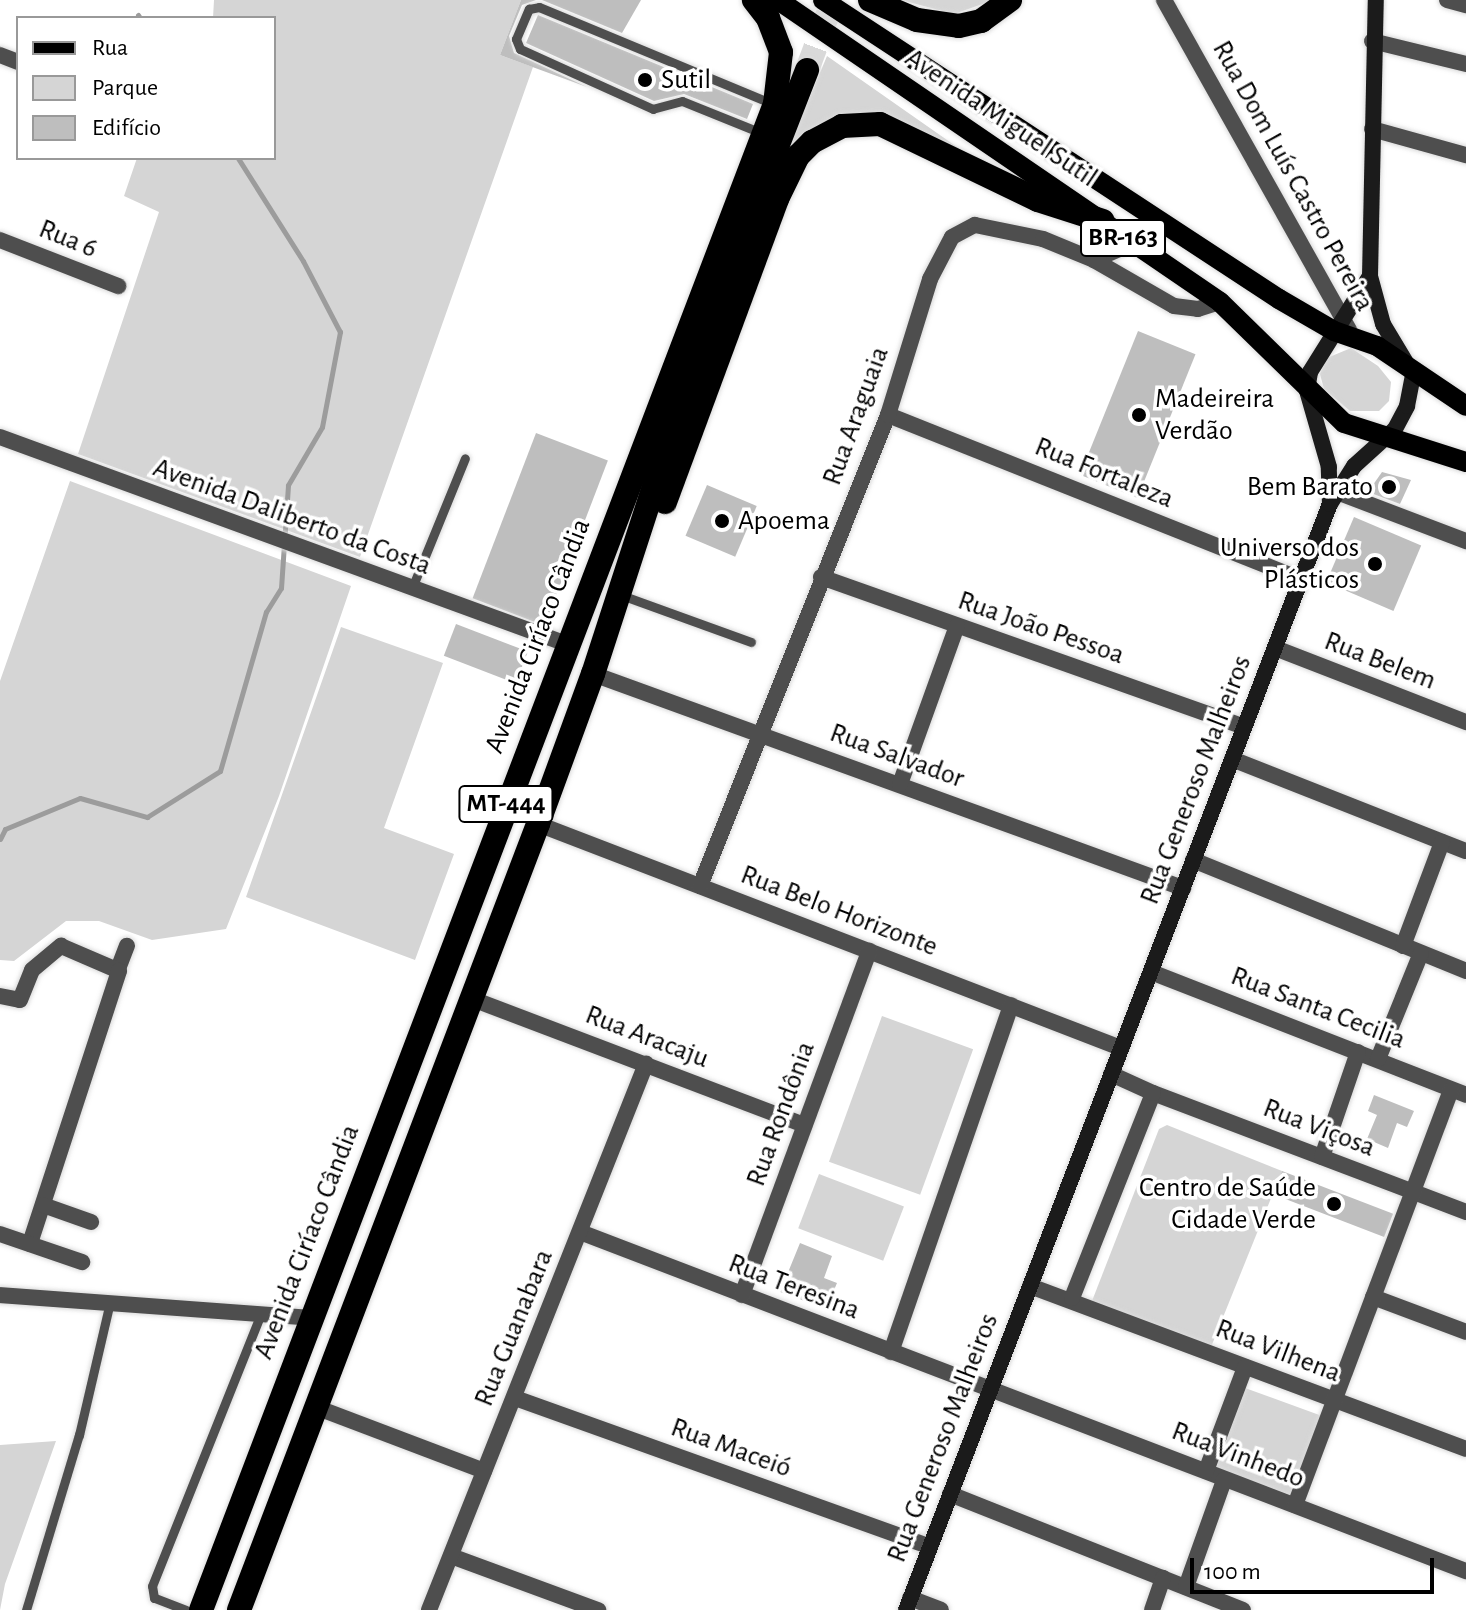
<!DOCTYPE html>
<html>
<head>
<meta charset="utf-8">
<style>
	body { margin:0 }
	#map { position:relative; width:1466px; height:1610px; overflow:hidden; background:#fff; font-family:"Alegreya Sans",sans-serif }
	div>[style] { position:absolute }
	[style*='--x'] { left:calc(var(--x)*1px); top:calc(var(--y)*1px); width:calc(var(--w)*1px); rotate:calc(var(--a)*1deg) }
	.green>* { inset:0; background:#d5d5d5; transform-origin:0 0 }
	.stream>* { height:5px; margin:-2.5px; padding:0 2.5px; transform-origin:2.5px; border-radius:2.5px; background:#9c9c9c }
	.building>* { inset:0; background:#bebebe; transform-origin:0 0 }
	.highway-tunnel>* { height:24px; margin-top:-12px; transform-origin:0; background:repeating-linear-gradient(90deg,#d9d9d9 0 24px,transparent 0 36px) }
	.roads { filter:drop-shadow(0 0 2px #dbdbdb) drop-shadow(0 0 2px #dbdbdb) }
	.lane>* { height:9px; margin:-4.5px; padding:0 4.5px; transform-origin:4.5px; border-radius:4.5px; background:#4e4e4e }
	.street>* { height:16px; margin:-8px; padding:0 8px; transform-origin:8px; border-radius:8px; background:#4e4e4e }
	.secondary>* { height:16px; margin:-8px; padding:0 8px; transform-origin:8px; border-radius:8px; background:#1b1b1b }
	.primary>* { height:20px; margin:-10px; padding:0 10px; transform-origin:10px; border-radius:10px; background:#000 }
	.highway>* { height:24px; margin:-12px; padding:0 12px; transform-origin:12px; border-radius:12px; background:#000 }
	.dots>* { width:22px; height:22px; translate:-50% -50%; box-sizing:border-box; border:4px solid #fff; border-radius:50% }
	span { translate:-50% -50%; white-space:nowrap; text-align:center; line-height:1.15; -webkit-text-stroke:7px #fff; paint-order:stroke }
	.shield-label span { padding:2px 6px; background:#fff; border:2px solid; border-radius:6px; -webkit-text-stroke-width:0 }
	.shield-label { font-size:26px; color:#000; font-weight:700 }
	.poi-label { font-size:28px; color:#000 }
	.left { translate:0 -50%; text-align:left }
	.right { translate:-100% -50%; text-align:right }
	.street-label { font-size:28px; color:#000 }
	.legend { position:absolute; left:16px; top:16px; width:260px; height:144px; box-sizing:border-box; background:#fff; border:2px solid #999; margin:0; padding:10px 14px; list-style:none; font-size:24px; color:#000 }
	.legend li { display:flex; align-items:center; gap:16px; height:40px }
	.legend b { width:40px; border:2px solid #999 }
	.scale { position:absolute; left:1190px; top:1558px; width:244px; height:36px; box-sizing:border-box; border:4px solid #000; border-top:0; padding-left:10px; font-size:24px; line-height:28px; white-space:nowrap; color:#000; -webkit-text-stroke:6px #fff; paint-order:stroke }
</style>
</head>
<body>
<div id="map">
	<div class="green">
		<div style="clip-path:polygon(214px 0,521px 0,500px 55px,533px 67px,360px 557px,78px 454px,159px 212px,124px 196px,137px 158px,274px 158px,274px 18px,213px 18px)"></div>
		<div style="clip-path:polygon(901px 0,994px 0,954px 14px)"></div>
		<div style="clip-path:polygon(827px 56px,967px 154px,837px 118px,817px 125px,786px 154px)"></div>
		<div style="clip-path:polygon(1351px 348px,1378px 366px,1391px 382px,1389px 401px,1379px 411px,1350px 411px,1324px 389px,1320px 374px,1327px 358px)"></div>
		<div style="clip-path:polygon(70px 481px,351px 586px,279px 796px,226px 929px,152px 940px,99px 921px,66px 921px,14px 961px,0 960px,0 681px)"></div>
		<div style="clip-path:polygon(341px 627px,443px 663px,384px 828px,454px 854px,415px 960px,246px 897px)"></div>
		<div style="left:882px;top:1016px;width:97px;height:155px;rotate:20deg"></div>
		<div style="clip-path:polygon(1167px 1125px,1282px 1171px,1211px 1347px,1099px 1309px,1092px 1301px,1159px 1129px)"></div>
		<div style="left:819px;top:1174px;width:91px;height:58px;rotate:21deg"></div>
		<div style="left:1245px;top:1388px;width:82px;height:85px;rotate:20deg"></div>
		<div style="clip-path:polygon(56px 1441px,5px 1584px,0 1610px,0 1445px)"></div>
	</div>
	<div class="stream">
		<div style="--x:138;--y:15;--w:4;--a:56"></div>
		<div style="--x:0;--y:839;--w:11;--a:-63"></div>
		<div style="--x:5;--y:829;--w:81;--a:-22.5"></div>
		<div style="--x:80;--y:798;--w:70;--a:15.8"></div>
		<div style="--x:147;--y:817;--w:86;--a:-32.2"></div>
		<div style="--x:220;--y:771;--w:166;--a:-73.9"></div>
		<div style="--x:266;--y:612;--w:28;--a:-58"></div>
		<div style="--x:281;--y:588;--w:103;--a:-86.1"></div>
		<div style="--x:288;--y:485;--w:67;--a:-59.6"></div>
		<div style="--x:322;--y:427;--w:97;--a:-79.3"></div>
		<div style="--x:340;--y:332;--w:80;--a:-117.5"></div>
		<div style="--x:303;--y:261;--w:122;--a:-122.3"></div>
	</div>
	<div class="building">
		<div style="clip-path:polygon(521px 0,536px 0,522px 5px,509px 36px,514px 53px,587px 87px,500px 55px)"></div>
		<div style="clip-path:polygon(542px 0,641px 0,622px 33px)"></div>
		<div style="clip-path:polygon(538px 15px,753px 104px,747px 119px,684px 94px,654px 101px,526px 43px)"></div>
		<div style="left:1138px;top:331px;width:62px;height:155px;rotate:22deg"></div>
		<div style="left:536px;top:433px;width:77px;height:177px;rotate:21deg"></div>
		<div style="clip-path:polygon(1382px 472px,1411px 480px,1400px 504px,1368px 492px)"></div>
		<div style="left:707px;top:485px;width:54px;height:55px;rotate:23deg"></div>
		<div style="left:1354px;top:517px;width:73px;height:71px;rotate:23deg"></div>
		<div style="left:456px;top:624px;width:77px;height:34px;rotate:21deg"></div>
		<div style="clip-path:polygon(1374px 1095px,1414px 1111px,1407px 1127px,1397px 1123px,1388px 1148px,1367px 1139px,1377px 1115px,1368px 1111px)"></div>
		<div style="left:1282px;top:1171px;width:119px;height:25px;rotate:21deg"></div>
		<div style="clip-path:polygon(800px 1243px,832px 1256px,824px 1278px,837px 1283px,826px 1309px,780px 1292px)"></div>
	</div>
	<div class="highway-tunnel">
		<div style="--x:807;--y:70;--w:75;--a:-69.6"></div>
	</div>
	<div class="roads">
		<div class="lane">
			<div style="--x:764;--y:134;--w:88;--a:-158.1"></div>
			<div style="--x:682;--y:101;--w:30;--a:165"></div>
			<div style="--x:653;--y:109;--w:146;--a:-155.7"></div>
			<div style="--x:520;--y:49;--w:11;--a:-112"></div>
			<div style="--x:516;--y:39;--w:33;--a:-67"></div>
			<div style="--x:529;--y:9;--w:10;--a:-11"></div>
			<div style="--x:539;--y:7;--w:251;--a:22.5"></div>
			<div style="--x:412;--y:588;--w:140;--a:-67.8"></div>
			<div style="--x:624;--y:596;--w:135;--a:19.9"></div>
			<div style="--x:26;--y:1610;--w:183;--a:-73.2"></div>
			<div style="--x:79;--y:1435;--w:137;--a:-76.9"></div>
			<div style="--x:186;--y:1610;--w:34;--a:-159"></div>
			<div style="--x:154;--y:1598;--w:12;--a:-99"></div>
			<div style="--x:152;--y:1586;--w:294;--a:-68.2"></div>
		</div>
		<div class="street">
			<div style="--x:1164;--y:0;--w:378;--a:60.7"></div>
			<div style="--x:1447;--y:0;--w:20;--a:15"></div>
			<div style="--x:1372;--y:41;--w:97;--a:13.7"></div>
			<div style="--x:0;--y:55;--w:19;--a:21"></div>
			<div style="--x:1372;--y:129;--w:98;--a:15.5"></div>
			<div style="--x:0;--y:240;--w:127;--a:21.3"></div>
			<div style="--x:1094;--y:260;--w:40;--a:-23.4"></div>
			<div style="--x:888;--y:415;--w:444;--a:21.7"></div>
			<div style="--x:0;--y:437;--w:604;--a:20.06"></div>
			<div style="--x:1329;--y:489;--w:147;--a:20.8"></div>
			<div style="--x:821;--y:577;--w:449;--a:19.5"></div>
			<div style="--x:1275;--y:648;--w:205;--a:21.2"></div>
			<div style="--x:593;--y:674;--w:628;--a:19.94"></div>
			<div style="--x:1232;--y:759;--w:251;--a:21.5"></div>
			<div style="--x:900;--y:784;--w:168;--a:-70.2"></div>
			<div style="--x:538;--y:824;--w:625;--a:21.02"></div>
			<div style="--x:1193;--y:860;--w:295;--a:22.1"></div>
			<div style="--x:700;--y:886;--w:507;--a:-68.24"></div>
			<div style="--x:888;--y:415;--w:142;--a:-72.8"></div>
			<div style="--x:930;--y:279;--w:47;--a:-62.4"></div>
			<div style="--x:952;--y:237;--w:26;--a:-28"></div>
			<div style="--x:975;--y:225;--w:69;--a:11.6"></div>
			<div style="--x:1043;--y:239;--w:55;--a:22.4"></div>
			<div style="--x:1094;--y:260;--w:92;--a:29.9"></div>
			<div style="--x:1174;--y:306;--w:24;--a:7"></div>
			<div style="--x:1198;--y:309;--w:23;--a:-18"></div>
			<div style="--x:1403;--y:946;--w:111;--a:-69.4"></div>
			<div style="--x:118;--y:969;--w:25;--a:-69"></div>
			<div style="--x:1151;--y:972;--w:338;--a:21.3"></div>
			<div style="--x:0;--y:996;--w:20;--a:11"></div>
			<div style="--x:20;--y:1000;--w:32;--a:-68"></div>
			<div style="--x:32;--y:970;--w:38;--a:-40"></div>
			<div style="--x:61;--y:946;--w:63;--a:23.3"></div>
			<div style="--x:119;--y:971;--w:287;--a:108.1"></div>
			<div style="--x:470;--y:998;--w:357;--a:20.8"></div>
			<div style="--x:1378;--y:1059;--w:114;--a:-67.9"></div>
			<div style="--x:1153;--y:1093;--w:335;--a:20.8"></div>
			<div style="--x:1322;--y:1157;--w:111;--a:-71.1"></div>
			<div style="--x:43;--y:1205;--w:51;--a:19.5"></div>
			<div style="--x:580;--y:1232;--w:949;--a:20.94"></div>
			<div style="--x:0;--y:1234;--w:87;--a:18.9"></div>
			<div style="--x:1030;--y:1286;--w:465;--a:20.5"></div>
			<div style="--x:0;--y:1295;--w:311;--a:4.2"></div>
			<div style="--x:742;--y:1295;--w:367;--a:-69.7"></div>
			<div style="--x:1373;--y:1297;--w:99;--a:20.6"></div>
			<div style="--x:1072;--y:1298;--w:220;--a:-68.4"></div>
			<div style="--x:1153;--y:1093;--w:46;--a:-155.7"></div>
			<div style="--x:891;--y:1352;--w:367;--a:-70.9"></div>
			<div style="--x:515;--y:1398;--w:441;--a:19.7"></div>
			<div style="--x:313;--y:1406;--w:183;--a:20.8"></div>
			<div style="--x:1206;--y:1471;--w:111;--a:-69.4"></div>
			<div style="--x:950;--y:1494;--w:315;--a:21.6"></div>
			<div style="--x:1295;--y:1505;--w:443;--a:-69.4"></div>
			<div style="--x:451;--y:1556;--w:157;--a:20.2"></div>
			<div style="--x:1186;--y:1587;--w:114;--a:-70.4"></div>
			<div style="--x:910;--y:1598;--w:33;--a:21"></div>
			<div style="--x:429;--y:1610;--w:588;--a:-68.33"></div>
			<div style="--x:1152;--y:1610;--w:34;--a:-71"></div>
		</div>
		<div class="secondary">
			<div style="--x:1330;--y:504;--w:37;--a:-92"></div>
			<div style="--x:1329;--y:467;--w:79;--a:-106.1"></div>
			<div style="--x:1307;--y:391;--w:19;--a:-81"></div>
			<div style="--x:1310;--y:372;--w:113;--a:-58"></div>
			<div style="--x:906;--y:1610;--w:1184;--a:-69.03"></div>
			<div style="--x:1330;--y:504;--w:45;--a:-57.7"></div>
			<div style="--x:1354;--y:466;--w:55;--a:-42.1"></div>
			<div style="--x:1395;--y:429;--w:26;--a:-62"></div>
			<div style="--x:1407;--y:406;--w:33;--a:-79"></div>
			<div style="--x:1413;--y:374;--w:58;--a:-121"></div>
			<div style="--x:1383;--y:324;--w:50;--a:-105.2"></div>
			<div style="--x:1370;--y:276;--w:276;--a:-88.8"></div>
		</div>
		<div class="primary">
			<div style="--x:778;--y:0;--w:535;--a:34.34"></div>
			<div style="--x:1220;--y:302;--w:173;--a:44.3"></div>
			<div style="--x:1344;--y:423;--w:128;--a:17.7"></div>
			<div style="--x:823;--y:0;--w:545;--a:33.25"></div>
			<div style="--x:1279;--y:299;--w:64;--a:30.2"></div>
			<div style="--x:1334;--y:331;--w:46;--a:19.2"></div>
			<div style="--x:1377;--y:346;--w:107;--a:34"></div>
		</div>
		<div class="highway">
			<div style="--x:870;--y:0;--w:51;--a:23.1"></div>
			<div style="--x:917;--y:20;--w:42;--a:8.1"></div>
			<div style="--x:959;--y:26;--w:23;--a:-13"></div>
			<div style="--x:981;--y:21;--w:36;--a:-36"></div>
			<div style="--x:665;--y:502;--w:323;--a:-69.7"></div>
			<div style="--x:777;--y:199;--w:48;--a:-64"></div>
			<div style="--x:798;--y:156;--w:20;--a:-45"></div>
			<div style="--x:812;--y:142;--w:34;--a:-28"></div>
			<div style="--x:842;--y:126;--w:38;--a:-3"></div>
			<div style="--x:880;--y:124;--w:175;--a:25.7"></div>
			<div style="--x:1038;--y:200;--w:68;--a:17.9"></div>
			<div style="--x:201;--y:1610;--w:1612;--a:-69.14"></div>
			<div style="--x:775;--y:104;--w:52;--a:-83.4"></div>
			<div style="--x:781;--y:52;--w:36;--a:-111"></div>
			<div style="--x:768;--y:18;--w:23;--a:-128"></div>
			<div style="--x:239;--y:1610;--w:841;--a:-69.17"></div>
			<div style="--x:538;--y:824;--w:160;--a:-69.9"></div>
			<div style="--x:593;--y:674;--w:349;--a:-72"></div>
			<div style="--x:701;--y:342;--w:292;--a:-68.7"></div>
		</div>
	</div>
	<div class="dots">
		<div style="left:645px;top:80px;background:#000"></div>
		<div style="left:1139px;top:415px;background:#000"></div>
		<div style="left:1389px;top:487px;background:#000"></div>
		<div style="left:722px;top:521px;background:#000"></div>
		<div style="left:1375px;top:564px;background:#000"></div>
		<div style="left:1334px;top:1204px;background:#000"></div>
	</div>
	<div class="shield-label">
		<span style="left:1123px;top:238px">BR-163</span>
		<span style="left:506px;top:804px">MT-444</span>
	</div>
	<div class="poi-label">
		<span class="left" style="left:661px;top:80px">Sutil</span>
		<span class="left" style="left:1155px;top:415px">Madeireira<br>Verdão</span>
		<span class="right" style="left:1373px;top:487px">Bem Barato</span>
		<span class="left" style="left:738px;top:521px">Apoema</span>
		<span class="right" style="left:1359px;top:564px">Universo dos<br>Plásticos</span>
		<span class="right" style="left:1316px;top:1204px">Centro de Saúde<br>Cidade Verde</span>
	</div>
	<div class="street-label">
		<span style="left:1001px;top:118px;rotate:34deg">Avenida Miguel Sutil</span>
		<span style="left:1293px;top:176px;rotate:61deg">Rua Dom Luís Castro Pereira</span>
		<span style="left:68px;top:239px;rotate:22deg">Rua 6</span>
		<span style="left:856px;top:416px;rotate:-70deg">Rua Araguaia</span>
		<span style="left:1104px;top:473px;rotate:22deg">Rua Fortaleza</span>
		<span style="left:292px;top:517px;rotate:20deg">Avenida Daliberto da Costa</span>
		<span style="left:1041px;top:628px;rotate:19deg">Rua João Pessoa</span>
		<span style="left:538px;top:636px;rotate:-69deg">Avenida Ciríaco Cândia</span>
		<span style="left:1380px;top:661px;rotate:21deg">Rua Belem</span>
		<span style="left:897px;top:756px;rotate:20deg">Rua Salvador</span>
		<span style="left:1196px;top:780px;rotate:-69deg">Rua Generoso Malheiros</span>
		<span style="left:839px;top:911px;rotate:21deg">Rua Belo Horizonte</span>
		<span style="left:1318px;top:1008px;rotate:21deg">Rua Santa Cecilia</span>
		<span style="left:647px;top:1037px;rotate:21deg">Rua Aracaju</span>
		<span style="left:781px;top:1114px;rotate:-70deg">Rua Rondônia</span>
		<span style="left:1319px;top:1128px;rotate:21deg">Rua Viçosa</span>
		<span style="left:307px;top:1242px;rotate:-69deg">Avenida Ciríaco Cândia</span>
		<span style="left:794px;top:1287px;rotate:21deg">Rua Teresina</span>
		<span style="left:514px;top:1328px;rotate:-68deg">Rua Guanabara</span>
		<span style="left:1278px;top:1351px;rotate:21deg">Rua Vilhena</span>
		<span style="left:943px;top:1438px;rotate:-69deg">Rua Generoso Malheiros</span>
		<span style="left:731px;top:1448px;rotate:20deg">Rua Maceió</span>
		<span style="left:1238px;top:1455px;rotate:21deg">Rua Vinhedo</span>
	</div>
	<ul class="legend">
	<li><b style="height:10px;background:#000"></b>Rua</li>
	<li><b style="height:22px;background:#d5d5d5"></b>Parque</li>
	<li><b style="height:22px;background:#bebebe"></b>Edifício</li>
	</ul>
	<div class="scale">100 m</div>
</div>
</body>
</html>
